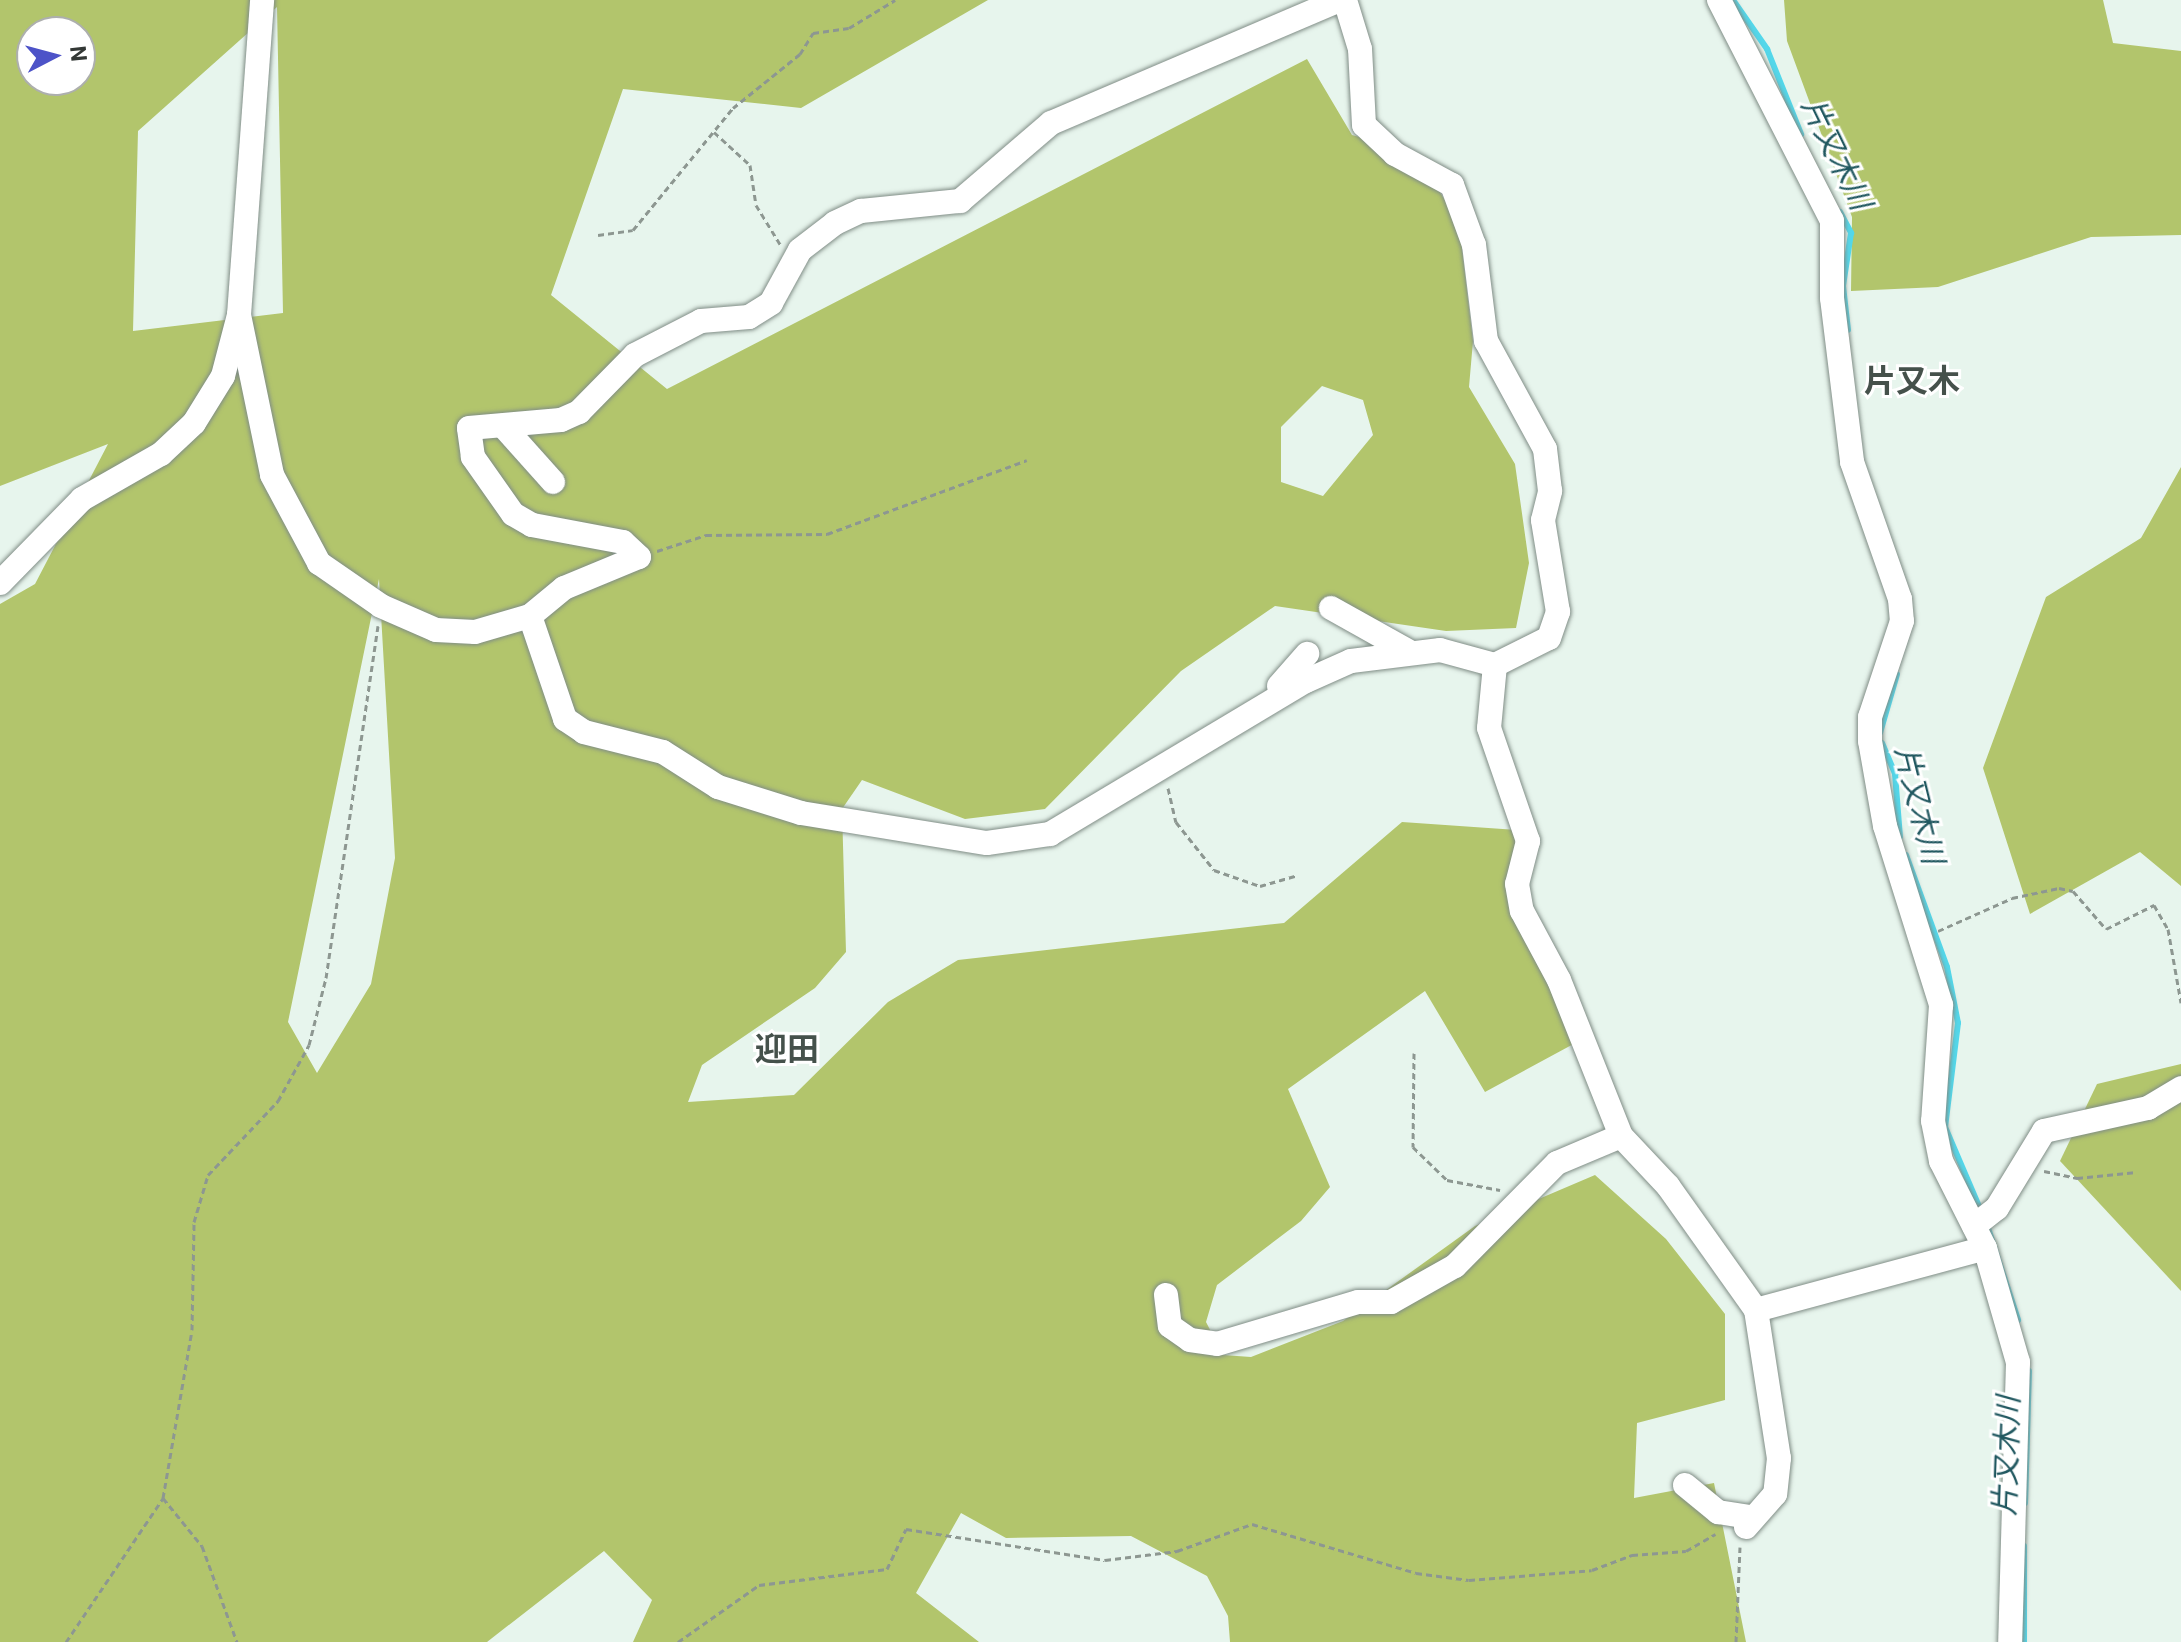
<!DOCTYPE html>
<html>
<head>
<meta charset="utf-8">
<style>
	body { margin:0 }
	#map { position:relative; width:2181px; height:1642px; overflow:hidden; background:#e7f5ed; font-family:Roboto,"Noto Sans JP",sans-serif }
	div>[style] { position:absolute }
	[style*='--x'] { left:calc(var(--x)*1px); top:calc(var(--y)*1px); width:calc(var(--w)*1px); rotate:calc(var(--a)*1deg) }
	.forest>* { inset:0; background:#b2c56c }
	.stream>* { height:6px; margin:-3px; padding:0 3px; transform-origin:3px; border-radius:3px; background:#53d7ea }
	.path>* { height:3px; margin-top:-1.5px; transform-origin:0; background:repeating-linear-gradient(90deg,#8d9791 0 6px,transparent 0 10px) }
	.roads { filter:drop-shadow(0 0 2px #808d86) drop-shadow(0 0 2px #808d86) }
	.minor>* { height:24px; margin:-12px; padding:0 12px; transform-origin:12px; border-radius:12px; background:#fff }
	span { translate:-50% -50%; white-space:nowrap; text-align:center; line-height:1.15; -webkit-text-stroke:6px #fff; paint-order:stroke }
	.water-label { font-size:30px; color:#215860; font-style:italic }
	.quarter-label { font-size:32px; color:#45514b; font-weight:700 }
	.north { position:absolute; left:16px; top:16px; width:80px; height:80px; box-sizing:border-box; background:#fff; border:2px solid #adafae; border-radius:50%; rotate:84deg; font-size:22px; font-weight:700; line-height:32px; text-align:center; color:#333835 }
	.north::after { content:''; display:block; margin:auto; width:28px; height:36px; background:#4d53c8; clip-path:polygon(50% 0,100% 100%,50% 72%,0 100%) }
</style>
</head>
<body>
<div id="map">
	<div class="forest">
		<div style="clip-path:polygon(evenodd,0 0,988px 0,801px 108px,623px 89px,551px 295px,667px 389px,1307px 59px,1352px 135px,1415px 152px,1459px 223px,1473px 341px,1469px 387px,1515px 464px,1529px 563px,1516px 628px,1446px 631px,1275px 606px,1181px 671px,1045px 809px,965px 819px,862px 780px,842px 809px,846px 952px,815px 988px,702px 1065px,688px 1102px,794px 1095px,888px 1002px,958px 960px,1284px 923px,1402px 822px,1517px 830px,1515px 868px,1592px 1034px,1485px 1092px,1425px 991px,1288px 1089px,1330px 1187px,1301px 1221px,1217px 1285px,1206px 1322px,1223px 1355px,1251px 1357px,1343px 1321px,1475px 1226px,1595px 1175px,1666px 1239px,1725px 1314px,1725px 1400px,1637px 1423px,1634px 1498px,1714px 1483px,1746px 1642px,1230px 1642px,1228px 1616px,1207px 1576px,1131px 1536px,1006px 1538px,961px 1513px,916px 1593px,979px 1642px,633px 1642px,652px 1600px,604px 1551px,487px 1642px,0 1642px,0 604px,35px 584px,108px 444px,0 486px,0 0,277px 7px,283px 313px,133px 331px,138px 131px,277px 7px,0 0,32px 32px,80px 32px,80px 80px,32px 80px,32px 32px,0 0,1322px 386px,1363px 400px,1373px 435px,1323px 496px,1281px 482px,1281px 427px,1322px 386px,0 0,379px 579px,395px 858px,371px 984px,317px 1073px,288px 1022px,379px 579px)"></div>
		<div style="clip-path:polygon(1784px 0,2103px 0,2113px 43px,2181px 51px,2181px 235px,2091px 237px,1938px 287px,1851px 291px,1852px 217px,1787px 41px)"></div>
		<div style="clip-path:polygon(2181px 467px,2181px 886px,2140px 852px,2030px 914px,1983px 768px,2046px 597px,2141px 538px)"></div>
		<div style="clip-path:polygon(2181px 1064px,2181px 1291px,2060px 1161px,2097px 1084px)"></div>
	</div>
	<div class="stream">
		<div style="--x:1733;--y:0;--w:60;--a:55.2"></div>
		<div style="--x:1767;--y:49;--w:92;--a:68.2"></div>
		<div style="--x:1840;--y:212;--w:24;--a:62"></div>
		<div style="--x:1851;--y:233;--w:54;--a:98.6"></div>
		<div style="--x:1843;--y:286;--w:44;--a:83.5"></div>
		<div style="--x:1880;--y:733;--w:61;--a:-73.9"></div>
		<div style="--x:1882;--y:743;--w:34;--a:67"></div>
		<div style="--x:1895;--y:774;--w:63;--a:85.5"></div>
		<div style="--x:1906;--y:855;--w:119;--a:69.9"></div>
		<div style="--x:1947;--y:967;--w:57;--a:78.9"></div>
		<div style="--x:1958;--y:1023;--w:105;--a:97.1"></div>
		<div style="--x:1945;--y:1127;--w:91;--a:66.8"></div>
		<div style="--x:1987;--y:1225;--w:100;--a:71.9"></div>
		<div style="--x:2025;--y:1503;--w:132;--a:-88.3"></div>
		<div style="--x:2024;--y:1642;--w:96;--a:-90"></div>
	</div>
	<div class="path">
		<div style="--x:714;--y:132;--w:49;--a:42.5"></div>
		<div style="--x:750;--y:165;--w:40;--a:81.5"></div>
		<div style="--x:756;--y:205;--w:46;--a:58.4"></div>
		<div style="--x:598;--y:235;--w:35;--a:-8"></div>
		<div style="--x:633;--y:230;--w:158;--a:-50.7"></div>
		<div style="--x:733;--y:108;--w:86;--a:-38.9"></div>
		<div style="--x:800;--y:54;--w:25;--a:-58"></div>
		<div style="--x:813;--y:33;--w:36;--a:-8"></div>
		<div style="--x:849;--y:28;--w:54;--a:-31.3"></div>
		<div style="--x:657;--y:551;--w:52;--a:-18.1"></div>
		<div style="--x:706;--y:535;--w:121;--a:-0.5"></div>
		<div style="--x:827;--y:534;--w:213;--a:-20.3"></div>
		<div style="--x:1168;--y:788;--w:35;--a:77"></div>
		<div style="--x:1176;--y:822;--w:61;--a:51.6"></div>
		<div style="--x:1214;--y:870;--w:49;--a:19.2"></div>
		<div style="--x:1260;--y:886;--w:37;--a:-16"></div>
		<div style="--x:1938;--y:931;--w:81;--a:-24"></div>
		<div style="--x:2012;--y:898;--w:48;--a:-12"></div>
		<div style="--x:2059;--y:888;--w:14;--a:12"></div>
		<div style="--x:2073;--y:891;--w:50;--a:49"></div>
		<div style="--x:2106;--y:929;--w:54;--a:-26.6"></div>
		<div style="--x:2154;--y:905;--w:28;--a:60"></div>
		<div style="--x:2168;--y:929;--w:75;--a:80"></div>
		<div style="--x:1414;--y:1053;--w:94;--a:90.6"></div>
		<div style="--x:1413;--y:1147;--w:47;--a:44.1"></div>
		<div style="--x:1447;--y:1180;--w:54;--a:10.7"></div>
		<div style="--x:2044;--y:1171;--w:34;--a:12"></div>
		<div style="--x:2077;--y:1178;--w:60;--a:-5.7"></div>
		<div style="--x:163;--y:1498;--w:62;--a:50.9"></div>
		<div style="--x:202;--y:1546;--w:102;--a:70"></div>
		<div style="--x:66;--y:1642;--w:174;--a:-56"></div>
		<div style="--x:163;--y:1498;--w:170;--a:-80.2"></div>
		<div style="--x:192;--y:1330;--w:108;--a:-88.9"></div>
		<div style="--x:194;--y:1222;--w:49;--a:-73.4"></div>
		<div style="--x:208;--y:1175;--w:102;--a:-46.6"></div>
		<div style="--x:278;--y:1101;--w:64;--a:-61"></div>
		<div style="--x:309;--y:1045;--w:69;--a:-75.8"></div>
		<div style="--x:326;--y:978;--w:356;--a:-81.6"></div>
		<div style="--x:678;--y:1642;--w:99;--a:-35.1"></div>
		<div style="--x:759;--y:1585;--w:129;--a:-7.1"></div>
		<div style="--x:887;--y:1569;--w:44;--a:-64.6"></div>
		<div style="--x:906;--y:1529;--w:201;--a:8.9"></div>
		<div style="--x:1105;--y:1560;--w:73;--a:-7.1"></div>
		<div style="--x:1177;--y:1551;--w:80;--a:-19.8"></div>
		<div style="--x:1252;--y:1524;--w:171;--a:16.6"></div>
		<div style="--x:1416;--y:1573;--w:53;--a:7.5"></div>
		<div style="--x:1469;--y:1580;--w:123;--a:-4.6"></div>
		<div style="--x:1592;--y:1570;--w:43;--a:-20.6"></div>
		<div style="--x:1632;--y:1555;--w:54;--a:-4.2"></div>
		<div style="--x:1686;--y:1551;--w:34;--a:-30"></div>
		<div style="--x:1736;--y:1642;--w:95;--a:-87.6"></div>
	</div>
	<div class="roads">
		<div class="minor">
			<div style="--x:1719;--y:0;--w:248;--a:62.9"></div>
			<div style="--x:1832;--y:221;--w:77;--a:90"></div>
			<div style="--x:1832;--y:298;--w:165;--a:83"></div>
			<div style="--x:1852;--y:462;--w:145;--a:70.7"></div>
			<div style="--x:1900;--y:599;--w:22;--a:85"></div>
			<div style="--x:1902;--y:621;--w:101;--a:108.4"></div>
			<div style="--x:1870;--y:717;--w:24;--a:90"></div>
			<div style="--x:1870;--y:741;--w:86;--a:80"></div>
			<div style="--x:1885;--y:826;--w:188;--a:72.6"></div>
			<div style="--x:1941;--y:1005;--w:116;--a:93.9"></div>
			<div style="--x:1933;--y:1121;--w:41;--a:78.7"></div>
			<div style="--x:1941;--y:1161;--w:97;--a:63.2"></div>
			<div style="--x:1985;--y:1248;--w:119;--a:73.9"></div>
			<div style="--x:2018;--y:1362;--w:280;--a:91.6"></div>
			<div style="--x:239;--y:315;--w:163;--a:78.3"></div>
			<div style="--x:272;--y:475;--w:100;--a:61.9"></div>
			<div style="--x:319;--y:563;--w:75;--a:34.7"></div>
			<div style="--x:381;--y:606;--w:60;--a:23.6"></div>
			<div style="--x:436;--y:630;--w:39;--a:3"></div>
			<div style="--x:475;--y:632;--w:57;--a:-16.2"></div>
			<div style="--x:530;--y:616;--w:44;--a:-39.5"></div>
			<div style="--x:564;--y:588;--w:81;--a:-22.5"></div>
			<div style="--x:639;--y:557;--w:22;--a:-137"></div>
			<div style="--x:623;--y:542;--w:93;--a:-169.4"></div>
			<div style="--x:532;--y:525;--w:22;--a:-150"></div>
			<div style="--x:513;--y:514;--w:70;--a:-125.1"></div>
			<div style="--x:473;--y:457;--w:29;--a:-98"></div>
			<div style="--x:469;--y:428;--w:92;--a:-5"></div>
			<div style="--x:561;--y:420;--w:20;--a:-24"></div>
			<div style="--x:579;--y:412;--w:80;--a:-45.5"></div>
			<div style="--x:635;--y:355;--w:74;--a:-27.3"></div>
			<div style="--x:701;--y:321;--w:48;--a:-4.8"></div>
			<div style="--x:749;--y:317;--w:26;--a:-32"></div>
			<div style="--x:771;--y:303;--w:60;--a:-61.3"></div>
			<div style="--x:800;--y:250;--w:44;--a:-37.6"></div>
			<div style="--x:835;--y:223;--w:29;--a:-25"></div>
			<div style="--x:861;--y:211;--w:100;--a:-5.8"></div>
			<div style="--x:960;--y:201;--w:120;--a:-40.6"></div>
			<div style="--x:1051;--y:123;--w:314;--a:-23.1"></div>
			<div style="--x:503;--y:426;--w:75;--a:48.2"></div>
			<div style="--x:0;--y:583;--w:117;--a:-45.7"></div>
			<div style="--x:82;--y:499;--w:91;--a:-29.7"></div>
			<div style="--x:161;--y:454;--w:45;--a:-43.2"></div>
			<div style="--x:194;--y:423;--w:55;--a:-58.3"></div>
			<div style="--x:223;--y:376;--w:63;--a:-75.3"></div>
			<div style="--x:239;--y:315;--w:316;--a:-85.8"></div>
			<div style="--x:1331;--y:608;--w:88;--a:29.2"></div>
			<div style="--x:530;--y:616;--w:109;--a:71.2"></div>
			<div style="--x:565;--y:719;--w:23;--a:34"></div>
			<div style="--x:584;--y:732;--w:81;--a:14.2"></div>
			<div style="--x:663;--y:752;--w:65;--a:32.5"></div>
			<div style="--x:718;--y:787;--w:87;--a:17.4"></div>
			<div style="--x:801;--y:813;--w:188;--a:9.2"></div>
			<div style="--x:987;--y:843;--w:64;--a:-8.1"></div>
			<div style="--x:1050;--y:834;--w:298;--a:-30.9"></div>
			<div style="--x:1306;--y:681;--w:49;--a:-24"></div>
			<div style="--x:1351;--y:661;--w:90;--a:-7"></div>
			<div style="--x:1440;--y:650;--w:57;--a:15.3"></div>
			<div style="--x:1495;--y:665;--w:60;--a:-26.6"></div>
			<div style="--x:1549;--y:638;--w:28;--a:-71"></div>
			<div style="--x:1558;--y:612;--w:93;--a:-99.3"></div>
			<div style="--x:1543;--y:520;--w:30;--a:-76"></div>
			<div style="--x:1550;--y:491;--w:42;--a:-96.8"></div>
			<div style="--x:1545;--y:449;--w:123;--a:-118.6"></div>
			<div style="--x:1486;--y:341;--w:97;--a:-97.1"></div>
			<div style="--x:1474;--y:245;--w:64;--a:-110.1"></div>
			<div style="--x:1452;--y:185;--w:65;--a:-151.5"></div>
			<div style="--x:1395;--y:154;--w:42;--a:-136.9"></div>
			<div style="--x:1364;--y:125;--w:76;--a:-93"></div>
			<div style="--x:1360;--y:49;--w:51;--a:-107"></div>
			<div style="--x:1495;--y:665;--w:63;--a:95.4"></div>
			<div style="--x:1489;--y:728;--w:120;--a:71"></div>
			<div style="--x:1528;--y:841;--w:44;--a:104.3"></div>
			<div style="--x:1517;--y:884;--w:27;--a:80"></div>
			<div style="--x:1522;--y:911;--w:78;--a:61.8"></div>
			<div style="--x:1559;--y:980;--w:168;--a:68.3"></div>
			<div style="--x:1621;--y:1136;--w:69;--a:46.8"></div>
			<div style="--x:1668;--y:1186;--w:152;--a:54.6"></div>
			<div style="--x:1756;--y:1310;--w:150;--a:81.2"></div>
			<div style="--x:1779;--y:1458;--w:36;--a:96"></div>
			<div style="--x:1775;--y:1494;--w:44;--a:131.3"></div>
			<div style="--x:1279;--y:686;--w:43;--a:-48.8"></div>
			<div style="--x:1974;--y:1226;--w:29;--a:-38"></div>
			<div style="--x:1997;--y:1208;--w:90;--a:-58.6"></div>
			<div style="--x:2044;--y:1131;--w:107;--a:-12.5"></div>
			<div style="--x:2148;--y:1108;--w:39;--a:-31"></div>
			<div style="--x:1166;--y:1295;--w:31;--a:83"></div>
			<div style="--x:1170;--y:1326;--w:24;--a:35"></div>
			<div style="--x:1190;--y:1340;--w:27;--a:8"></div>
			<div style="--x:1217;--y:1344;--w:147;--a:-16.6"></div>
			<div style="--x:1358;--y:1302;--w:33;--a:0"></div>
			<div style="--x:1391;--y:1302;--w:73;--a:-29.4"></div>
			<div style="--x:1455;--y:1266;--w:145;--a:-45.3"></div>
			<div style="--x:1557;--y:1163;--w:69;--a:-22.9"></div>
			<div style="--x:1756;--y:1310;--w:237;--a:-15.1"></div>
			<div style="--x:1685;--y:1485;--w:43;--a:39.3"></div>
			<div style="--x:1718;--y:1512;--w:31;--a:9"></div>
		</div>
	</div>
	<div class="water-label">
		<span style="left:1836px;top:154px;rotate:64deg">片又木川</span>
		<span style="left:1919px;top:805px;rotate:76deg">片又木川</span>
		<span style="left:2007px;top:1456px;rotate:-88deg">片又木川</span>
	</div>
	<div class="quarter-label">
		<span style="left:1912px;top:381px">片又木</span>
		<span style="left:787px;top:1049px">迎田</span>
	</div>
	<div class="north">N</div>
</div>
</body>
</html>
